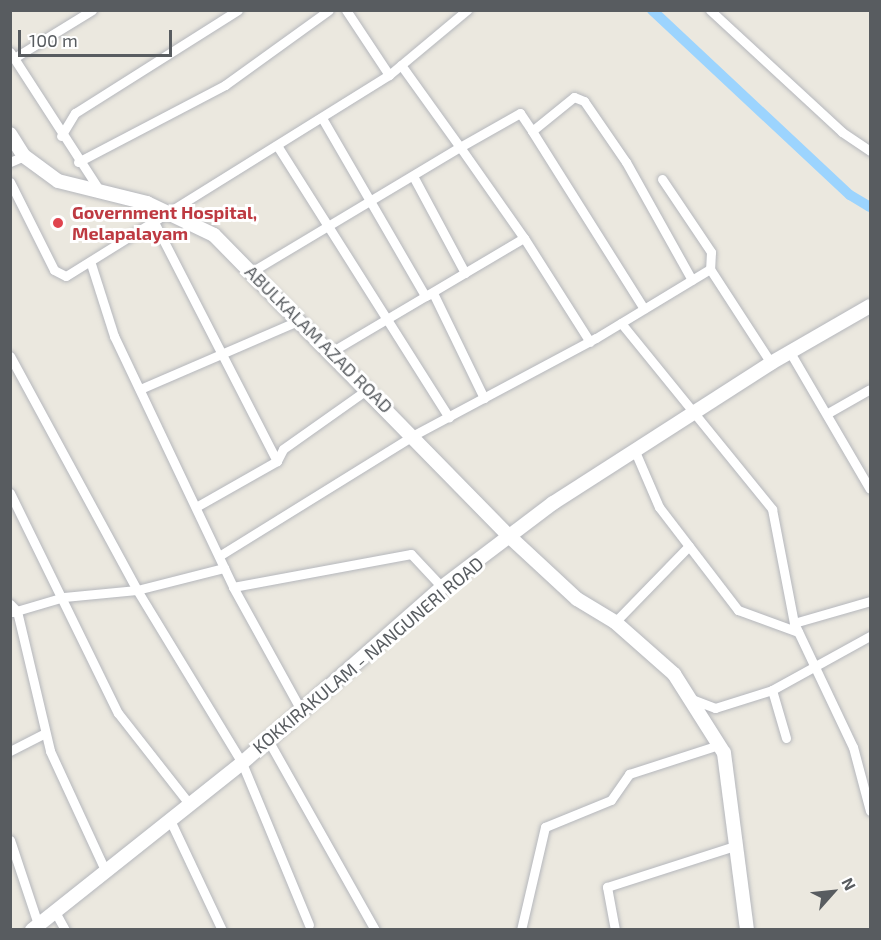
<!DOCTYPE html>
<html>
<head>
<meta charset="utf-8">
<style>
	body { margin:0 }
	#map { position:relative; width:881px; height:940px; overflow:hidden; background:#ebe8df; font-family:"Exo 2",sans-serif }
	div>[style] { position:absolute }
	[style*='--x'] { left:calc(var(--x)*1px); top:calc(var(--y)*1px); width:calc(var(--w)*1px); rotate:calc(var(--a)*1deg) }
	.canal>* { height:10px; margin:-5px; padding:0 5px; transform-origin:5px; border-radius:5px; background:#9cd4fe }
	.roads { filter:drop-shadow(0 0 2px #b5b7bc) drop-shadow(0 0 2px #b5b7bc) }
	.street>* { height:9px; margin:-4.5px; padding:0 4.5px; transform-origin:4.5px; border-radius:4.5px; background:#fff }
	.secondary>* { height:14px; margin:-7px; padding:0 7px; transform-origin:7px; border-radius:7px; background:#fff }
	.dots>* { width:16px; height:16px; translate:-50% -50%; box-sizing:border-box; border:3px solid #fff; border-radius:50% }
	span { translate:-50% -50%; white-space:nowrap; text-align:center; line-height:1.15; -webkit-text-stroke:6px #fff; paint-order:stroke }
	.health-label { font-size:18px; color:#be3a42; font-weight:700 }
	.left { translate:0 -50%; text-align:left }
	.street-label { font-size:18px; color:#585c60 }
	.frame { position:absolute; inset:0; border:12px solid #585c60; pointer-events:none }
	.north { position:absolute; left:803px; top:862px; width:60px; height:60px; -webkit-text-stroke:4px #fff; paint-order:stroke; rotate:63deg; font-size:16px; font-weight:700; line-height:24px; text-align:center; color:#585c60 }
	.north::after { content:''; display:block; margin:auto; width:21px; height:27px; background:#585c60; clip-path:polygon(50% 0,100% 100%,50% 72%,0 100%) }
	.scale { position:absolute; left:18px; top:30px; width:154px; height:27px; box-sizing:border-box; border:3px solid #585c60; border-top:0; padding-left:8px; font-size:18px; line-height:21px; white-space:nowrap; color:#585c60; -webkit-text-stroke:4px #fff; paint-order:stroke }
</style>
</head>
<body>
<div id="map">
	<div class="canal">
		<div style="--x:652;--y:10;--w:271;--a:43.1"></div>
		<div style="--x:850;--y:195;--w:23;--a:31"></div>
	</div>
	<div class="roads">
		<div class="street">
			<div style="--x:346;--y:10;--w:78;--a:56.5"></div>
			<div style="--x:710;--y:10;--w:180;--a:42.7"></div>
			<div style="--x:842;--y:132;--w:34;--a:34"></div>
			<div style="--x:10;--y:52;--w:166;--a:57.1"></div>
			<div style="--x:14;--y:58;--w:92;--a:-31.6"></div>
			<div style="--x:401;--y:65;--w:101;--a:54.3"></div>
			<div style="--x:460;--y:147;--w:69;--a:-29.5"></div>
			<div style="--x:520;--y:113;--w:22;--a:56"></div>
			<div style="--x:532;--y:131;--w:54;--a:-39"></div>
			<div style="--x:574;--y:97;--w:11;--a:22"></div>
			<div style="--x:584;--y:101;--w:74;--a:55.5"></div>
			<div style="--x:626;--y:162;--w:135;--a:60.8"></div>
			<div style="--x:322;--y:118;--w:206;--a:59.9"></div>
			<div style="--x:425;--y:296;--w:9;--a:-21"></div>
			<div style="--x:433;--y:293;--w:117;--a:64.1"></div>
			<div style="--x:532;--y:131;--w:210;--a:57.8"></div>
			<div style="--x:61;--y:136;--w:27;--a:-59"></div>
			<div style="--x:75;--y:113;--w:193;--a:-32.3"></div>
			<div style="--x:278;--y:147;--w:320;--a:57.7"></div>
			<div style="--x:10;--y:162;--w:15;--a:-23"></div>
			<div style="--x:78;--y:162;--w:166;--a:-27.6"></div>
			<div style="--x:225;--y:85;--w:128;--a:-35.8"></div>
			<div style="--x:413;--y:176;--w:110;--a:61.8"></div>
			<div style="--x:662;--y:179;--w:88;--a:56.1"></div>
			<div style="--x:711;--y:252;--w:17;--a:93"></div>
			<div style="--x:10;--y:182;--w:98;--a:63.4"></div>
			<div style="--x:54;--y:270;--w:13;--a:27"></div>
			<div style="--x:66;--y:276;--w:380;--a:-31.9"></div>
			<div style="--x:389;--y:75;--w:102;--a:-39.8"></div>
			<div style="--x:154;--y:222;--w:269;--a:62.8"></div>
			<div style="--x:277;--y:461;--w:93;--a:150.4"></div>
			<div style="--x:91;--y:264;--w:76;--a:72.3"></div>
			<div style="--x:114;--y:336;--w:278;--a:64.6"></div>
			<div style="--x:233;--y:587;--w:141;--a:61.1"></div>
			<div style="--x:251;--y:272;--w:244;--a:-30.9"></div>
			<div style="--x:460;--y:147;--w:111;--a:54.9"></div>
			<div style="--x:621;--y:323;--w:240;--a:50.9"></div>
			<div style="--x:772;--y:509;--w:116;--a:79.1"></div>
			<div style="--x:794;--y:623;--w:137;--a:64.6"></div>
			<div style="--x:853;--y:747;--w:66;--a:75.1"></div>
			<div style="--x:331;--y:352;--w:224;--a:-30.6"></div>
			<div style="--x:524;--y:238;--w:123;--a:57.6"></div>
			<div style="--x:791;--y:354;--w:156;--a:59.7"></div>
			<div style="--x:10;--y:356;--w:266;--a:61.5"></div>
			<div style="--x:137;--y:590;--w:202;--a:58.7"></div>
			<div style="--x:242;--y:763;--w:175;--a:67.5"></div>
			<div style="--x:140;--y:389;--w:172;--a:-23.3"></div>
			<div style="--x:828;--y:413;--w:48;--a:-29.7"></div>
			<div style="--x:634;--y:449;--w:63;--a:66.7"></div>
			<div style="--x:659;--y:507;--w:130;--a:52.5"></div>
			<div style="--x:738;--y:610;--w:64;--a:20.1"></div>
			<div style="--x:277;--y:461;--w:13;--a:-63"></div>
			<div style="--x:283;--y:449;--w:105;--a:-35.3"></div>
			<div style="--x:10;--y:493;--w:245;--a:63.9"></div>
			<div style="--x:118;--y:713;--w:112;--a:51.9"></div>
			<div style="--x:219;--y:556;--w:229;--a:-31.8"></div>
			<div style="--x:414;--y:435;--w:206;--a:-28.1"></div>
			<div style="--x:596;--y:338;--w:133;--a:-31.2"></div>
			<div style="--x:710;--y:269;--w:112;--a:57"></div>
			<div style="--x:233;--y:587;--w:181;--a:-10.5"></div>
			<div style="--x:411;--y:554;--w:45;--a:46.8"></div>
			<div style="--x:10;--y:604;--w:10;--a:45"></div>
			<div style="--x:17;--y:611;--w:144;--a:76.7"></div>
			<div style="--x:50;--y:751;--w:131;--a:65.2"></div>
			<div style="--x:13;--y:612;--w:53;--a:-16.4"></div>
			<div style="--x:64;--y:597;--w:73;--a:-5.5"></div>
			<div style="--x:137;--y:590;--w:90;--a:-14.2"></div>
			<div style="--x:615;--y:622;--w:106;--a:-45.8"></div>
			<div style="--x:794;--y:623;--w:79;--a:-16.1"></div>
			<div style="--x:772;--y:690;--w:50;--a:73.7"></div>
			<div style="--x:689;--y:698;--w:28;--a:21"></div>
			<div style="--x:715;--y:708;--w:60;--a:-17.5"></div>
			<div style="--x:772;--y:690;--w:112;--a:-28.9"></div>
			<div style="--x:268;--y:740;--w:218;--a:60.6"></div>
			<div style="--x:10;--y:751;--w:39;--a:-27"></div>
			<div style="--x:169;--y:818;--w:124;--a:64.7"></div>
			<div style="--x:10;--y:840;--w:89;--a:71.6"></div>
			<div style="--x:54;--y:910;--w:23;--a:61"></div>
			<div style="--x:521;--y:930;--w:106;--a:-76.9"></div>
			<div style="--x:545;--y:827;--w:71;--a:-22.2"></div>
			<div style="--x:611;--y:800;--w:32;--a:-55"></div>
			<div style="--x:629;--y:774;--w:95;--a:-17.9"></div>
			<div style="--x:615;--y:930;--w:44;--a:-100.5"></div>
			<div style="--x:607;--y:887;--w:134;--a:-17.8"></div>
		</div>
		<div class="secondary">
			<div style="--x:10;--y:134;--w:26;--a:58"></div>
			<div style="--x:24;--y:156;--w:42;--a:36.3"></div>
			<div style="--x:58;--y:181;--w:92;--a:13.9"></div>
			<div style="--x:147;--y:203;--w:74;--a:25.5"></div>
			<div style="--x:214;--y:235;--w:423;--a:45.6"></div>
			<div style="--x:510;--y:537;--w:91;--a:42.8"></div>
			<div style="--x:577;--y:599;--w:44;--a:31.2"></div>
			<div style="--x:615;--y:622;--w:79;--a:41.4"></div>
			<div style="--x:674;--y:674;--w:93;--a:57.7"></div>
			<div style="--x:724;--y:753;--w:178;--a:82.6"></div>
			<div style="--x:32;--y:930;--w:268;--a:-38.5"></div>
			<div style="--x:242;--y:763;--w:266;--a:-41.3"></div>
			<div style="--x:442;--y:587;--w:139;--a:-37.1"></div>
			<div style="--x:553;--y:503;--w:259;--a:-32.7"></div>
			<div style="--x:771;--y:363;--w:114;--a:-29.9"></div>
		</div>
	</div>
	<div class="dots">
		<div style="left:58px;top:223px;background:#e0444e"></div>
	</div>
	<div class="health-label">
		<span class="left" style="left:72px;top:223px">Government Hospital,<br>Melapalayam</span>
	</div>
	<div class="street-label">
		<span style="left:319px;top:339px;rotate:45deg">ABULKALAM AZAD ROAD</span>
		<span style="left:368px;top:655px;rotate:-40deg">KOKKIRAKULAM - NANGUNERI ROAD</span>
	</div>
	<div class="frame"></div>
	<div class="north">N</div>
	<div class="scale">100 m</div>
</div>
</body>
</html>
